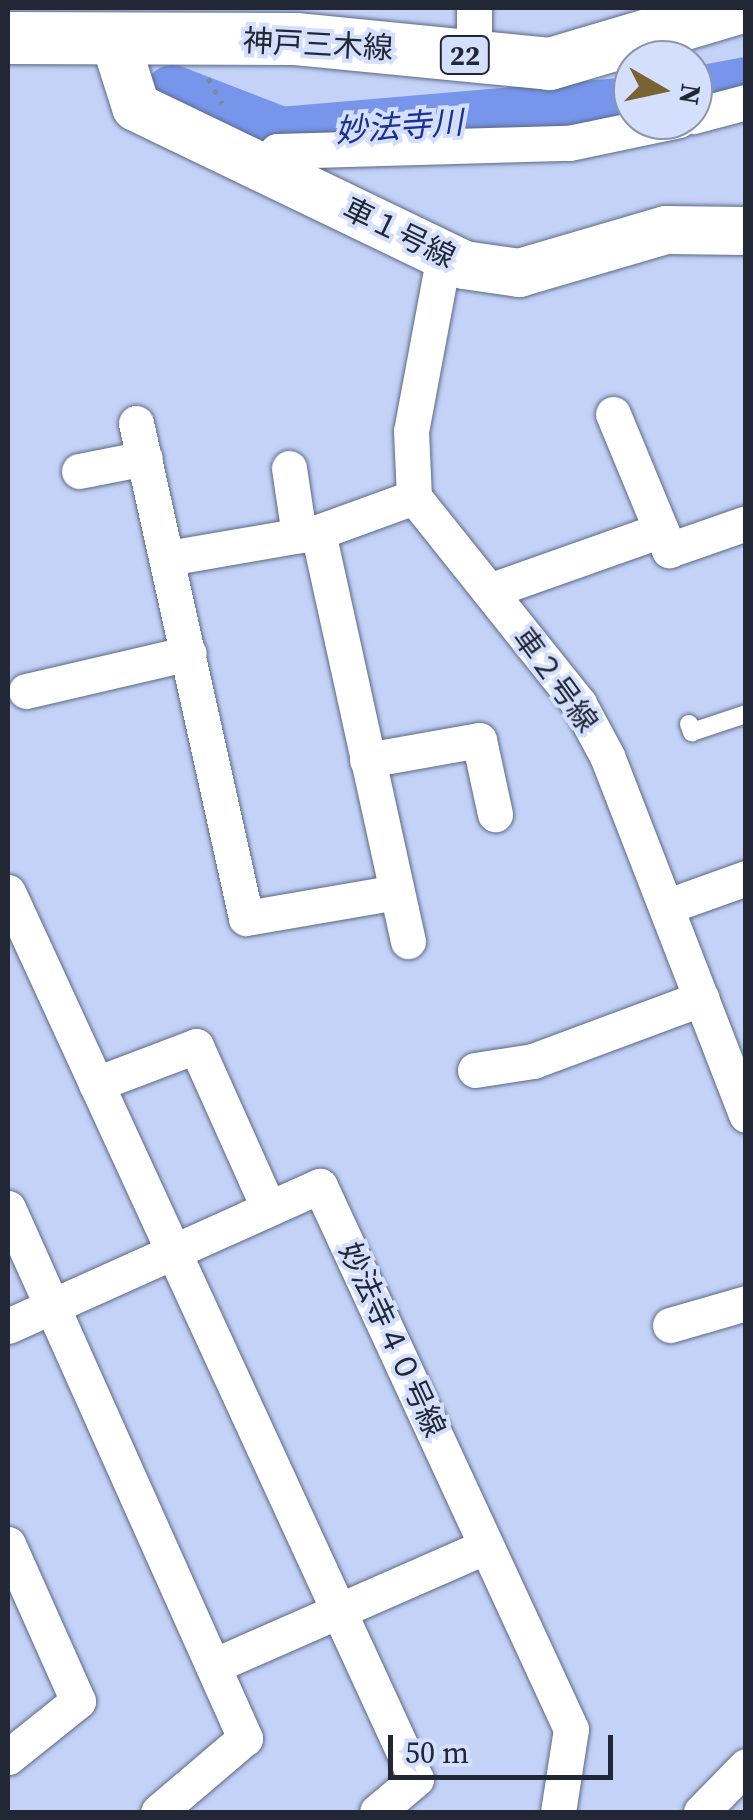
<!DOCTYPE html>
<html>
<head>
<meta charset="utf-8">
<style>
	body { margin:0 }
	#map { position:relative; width:753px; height:1820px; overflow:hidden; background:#c3d2f6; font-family:"Source Serif 4","Noto Sans JP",serif }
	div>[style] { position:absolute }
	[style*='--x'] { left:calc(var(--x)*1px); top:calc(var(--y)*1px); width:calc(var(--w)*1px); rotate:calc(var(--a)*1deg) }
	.river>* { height:55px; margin:-27.5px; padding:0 27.5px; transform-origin:27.5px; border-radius:27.5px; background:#7796eb }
	.path>* { height:5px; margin-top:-2.5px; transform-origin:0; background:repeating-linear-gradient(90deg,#7c87a1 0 5px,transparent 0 13px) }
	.roads { filter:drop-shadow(0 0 2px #5b6888) drop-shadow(0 0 2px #5b6888) }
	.lane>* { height:18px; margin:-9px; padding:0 9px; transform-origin:9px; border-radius:9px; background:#fff }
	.street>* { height:35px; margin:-17.5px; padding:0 17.5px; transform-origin:17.5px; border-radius:17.5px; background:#fff }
	.secondary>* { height:48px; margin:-24px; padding:0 24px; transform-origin:24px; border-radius:24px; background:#fff }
	.primary>* { height:52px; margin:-26px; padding:0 26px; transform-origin:26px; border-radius:26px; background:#fff }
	span { translate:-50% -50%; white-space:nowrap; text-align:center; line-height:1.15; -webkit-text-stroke:8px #d3dffd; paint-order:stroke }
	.shield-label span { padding:2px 8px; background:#d3dffd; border:2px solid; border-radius:8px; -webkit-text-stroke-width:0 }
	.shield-label { font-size:28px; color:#222735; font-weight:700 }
	.street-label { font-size:30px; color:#222735 }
	.water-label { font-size:32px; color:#1b3091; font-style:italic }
	.frame { position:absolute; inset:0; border:10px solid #222735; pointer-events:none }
	.north { position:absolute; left:613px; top:40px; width:100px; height:100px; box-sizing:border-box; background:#d3dffd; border:2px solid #8c95ad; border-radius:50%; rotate:99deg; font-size:28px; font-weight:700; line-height:40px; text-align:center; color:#222735 }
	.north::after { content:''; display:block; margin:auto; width:35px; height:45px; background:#786433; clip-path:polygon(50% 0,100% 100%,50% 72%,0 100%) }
	.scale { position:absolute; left:388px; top:1735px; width:225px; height:45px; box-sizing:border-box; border:5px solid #222735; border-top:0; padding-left:12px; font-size:30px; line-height:35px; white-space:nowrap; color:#222735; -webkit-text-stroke:8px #d3dffd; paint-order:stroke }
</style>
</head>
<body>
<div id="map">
	<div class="river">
		<div style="--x:172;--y:92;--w:117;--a:21.1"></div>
		<div style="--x:281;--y:134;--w:353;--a:-4.9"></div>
		<div style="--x:693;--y:94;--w:54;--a:-10.7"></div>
	</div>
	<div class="path">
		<div style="--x:208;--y:78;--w:29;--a:61"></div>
	</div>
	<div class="roads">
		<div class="lane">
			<div style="--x:689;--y:724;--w:9;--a:69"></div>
			<div style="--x:692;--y:732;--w:57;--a:-18.4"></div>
		</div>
		<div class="street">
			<div style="--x:474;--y:56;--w:48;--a:-90"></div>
			<div style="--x:693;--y:116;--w:55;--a:-14.8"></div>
			<div style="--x:266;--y:168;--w:20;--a:-57"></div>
			<div style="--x:277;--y:151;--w:292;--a:-1.6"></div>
			<div style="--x:569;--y:143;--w:112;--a:-11.8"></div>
			<div style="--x:444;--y:255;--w:179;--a:100.6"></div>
			<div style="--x:411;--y:431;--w:66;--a:87.4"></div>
			<div style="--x:414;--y:497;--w:265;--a:51.4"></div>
			<div style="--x:579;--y:704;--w:59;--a:61.7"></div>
			<div style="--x:607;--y:756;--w:385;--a:68.8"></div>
			<div style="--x:613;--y:414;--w:126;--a:67.5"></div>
			<div style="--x:136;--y:423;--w:507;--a:77.47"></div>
			<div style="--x:246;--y:918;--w:152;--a:-9.8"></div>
			<div style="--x:289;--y:468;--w:68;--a:81.5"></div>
			<div style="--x:79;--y:471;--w:67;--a:-11.1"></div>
			<div style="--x:318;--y:532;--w:419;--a:77.6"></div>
			<div style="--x:168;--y:558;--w:152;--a:-9.8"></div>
			<div style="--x:318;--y:532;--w:102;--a:-20"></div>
			<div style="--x:489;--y:591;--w:182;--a:-19.5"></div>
			<div style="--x:661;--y:530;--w:22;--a:68"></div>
			<div style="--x:669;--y:550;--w:82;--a:-19.3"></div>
			<div style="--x:26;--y:691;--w:167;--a:-13.1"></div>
			<div style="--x:367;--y:760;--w:114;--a:-10.1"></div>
			<div style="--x:479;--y:740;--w:76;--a:77.8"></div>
			<div style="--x:8;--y:892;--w:976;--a:65.3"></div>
			<div style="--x:416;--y:1779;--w:51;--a:139.8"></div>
			<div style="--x:668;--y:906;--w:83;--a:-19.7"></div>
			<div style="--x:475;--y:1070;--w:59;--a:-8.8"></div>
			<div style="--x:533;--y:1061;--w:180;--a:-20.4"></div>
			<div style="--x:96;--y:1084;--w:107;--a:-20.8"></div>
			<div style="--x:196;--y:1046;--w:176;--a:65.9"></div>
			<div style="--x:8;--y:1208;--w:581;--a:65.91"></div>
			<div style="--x:245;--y:1738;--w:114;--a:139.6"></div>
			<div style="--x:670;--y:1325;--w:79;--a:-16.1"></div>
			<div style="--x:8;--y:1326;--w:342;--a:-24.2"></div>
			<div style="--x:320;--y:1186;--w:598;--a:65.19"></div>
			<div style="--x:571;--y:1729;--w:84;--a:98.9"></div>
			<div style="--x:8;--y:1544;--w:172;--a:66"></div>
			<div style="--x:78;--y:1701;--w:90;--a:141.3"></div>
			<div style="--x:213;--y:1666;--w:298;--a:-23.7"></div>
			<div style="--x:701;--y:1812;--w:64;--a:-45.6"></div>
		</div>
		<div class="secondary">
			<div style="--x:115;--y:41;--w:69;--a:72.3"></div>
			<div style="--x:136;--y:107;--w:364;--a:25.7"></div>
			<div style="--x:464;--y:265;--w:56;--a:8.3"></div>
			<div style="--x:519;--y:273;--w:153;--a:-16.3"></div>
			<div style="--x:666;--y:230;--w:80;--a:0.7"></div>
		</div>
		<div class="primary">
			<div style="--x:8;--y:38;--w:288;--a:0.2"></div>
			<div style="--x:296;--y:39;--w:255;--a:5.6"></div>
			<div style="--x:550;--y:64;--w:197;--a:-16.5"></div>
		</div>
	</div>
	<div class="shield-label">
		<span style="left:465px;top:55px">22</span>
	</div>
	<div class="street-label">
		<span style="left:318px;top:45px;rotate:3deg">神戸三木線</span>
		<span style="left:399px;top:233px;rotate:26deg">車１号線</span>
		<span style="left:555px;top:680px;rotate:54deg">車２号線</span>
		<span style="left:392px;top:1340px;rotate:65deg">妙法寺４０号線</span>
	</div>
	<div class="water-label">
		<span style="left:399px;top:127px;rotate:-4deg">妙法寺川</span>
	</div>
	<div class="frame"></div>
	<div class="north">N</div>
	<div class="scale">50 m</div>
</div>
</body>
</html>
